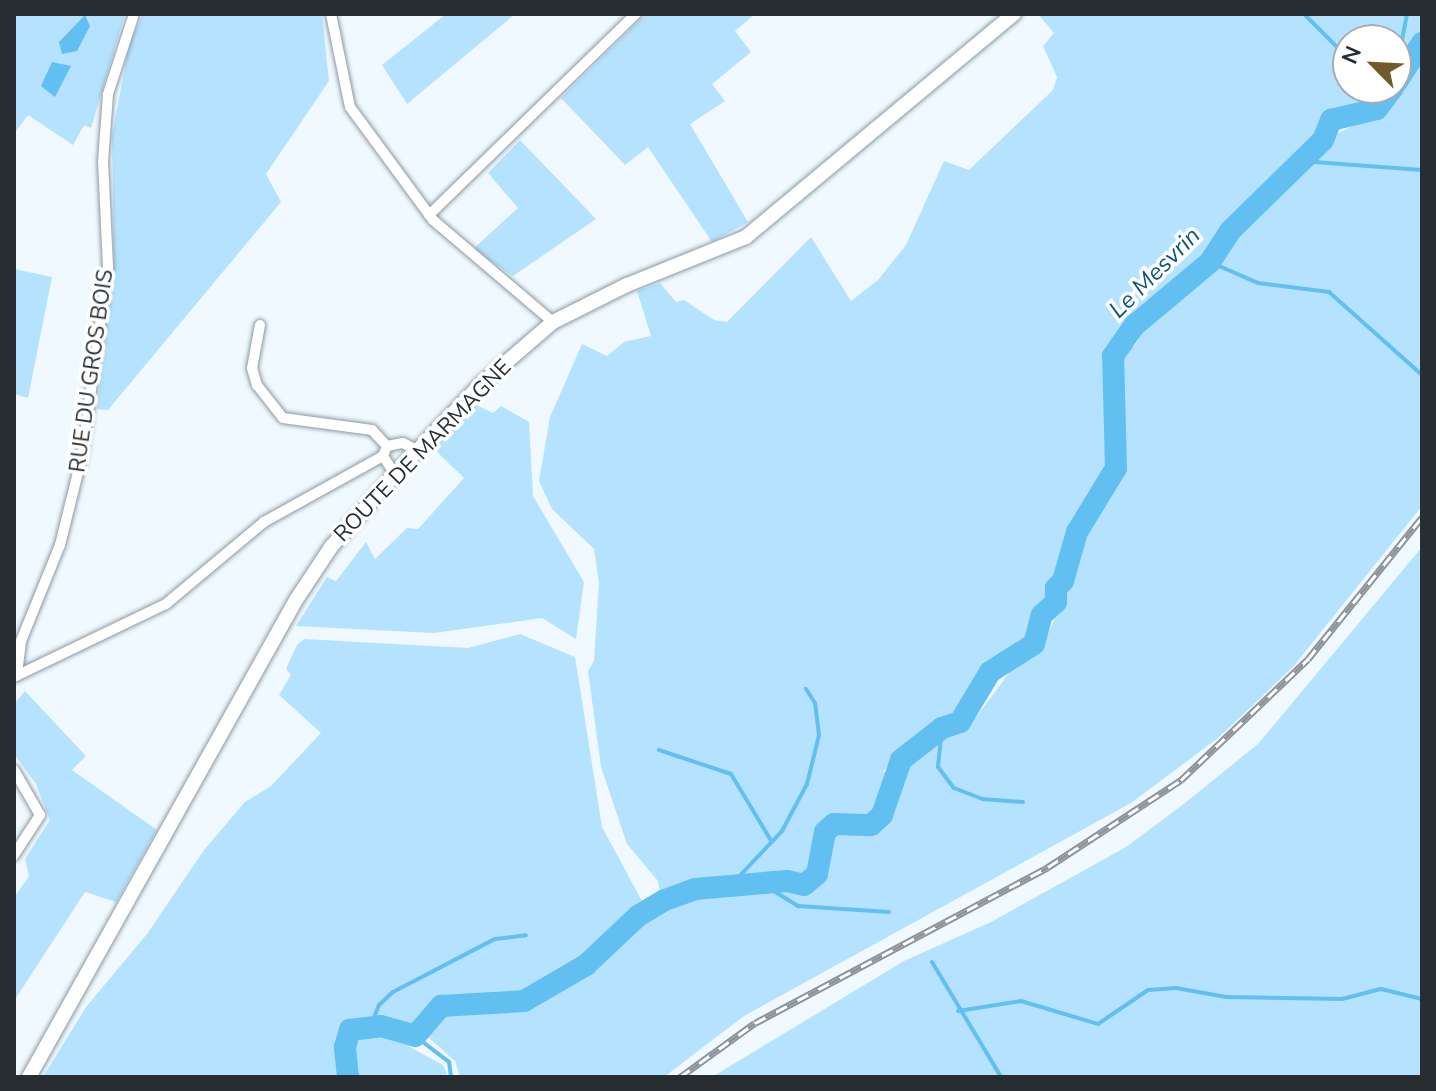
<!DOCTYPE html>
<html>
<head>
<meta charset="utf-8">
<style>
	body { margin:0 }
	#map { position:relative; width:1436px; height:1091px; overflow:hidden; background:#f0f9ff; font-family:"Nunito Sans",sans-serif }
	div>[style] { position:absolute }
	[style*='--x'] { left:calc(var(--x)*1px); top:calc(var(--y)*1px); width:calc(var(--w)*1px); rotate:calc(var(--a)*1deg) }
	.green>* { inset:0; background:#b5e3ff }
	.water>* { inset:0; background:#62bff2 }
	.stream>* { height:4px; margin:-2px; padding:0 2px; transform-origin:2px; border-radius:2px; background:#62bff2 }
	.river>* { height:22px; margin:-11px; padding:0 11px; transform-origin:11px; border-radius:11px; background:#62bff2 }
	.roads { filter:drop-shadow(0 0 2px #8b9aa2) drop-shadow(0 0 2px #8b9aa2) }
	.minor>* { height:10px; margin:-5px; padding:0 5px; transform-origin:5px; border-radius:5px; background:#fff }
	.secondary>* { height:14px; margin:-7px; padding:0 7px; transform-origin:7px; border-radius:7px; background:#fff }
	.rail>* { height:7px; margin-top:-3.5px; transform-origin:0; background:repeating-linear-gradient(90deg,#fff 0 12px,#8d959a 0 24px); box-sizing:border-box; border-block:2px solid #8d959a }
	span { translate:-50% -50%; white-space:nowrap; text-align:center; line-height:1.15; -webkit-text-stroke:7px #fff; paint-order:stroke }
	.street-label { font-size:22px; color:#272d31 }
	.water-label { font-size:24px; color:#0c5779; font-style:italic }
	.frame { position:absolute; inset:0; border:16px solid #272d31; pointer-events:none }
	.north { position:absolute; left:1332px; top:24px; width:80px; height:80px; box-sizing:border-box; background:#fff; border:2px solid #a9abad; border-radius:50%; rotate:294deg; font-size:22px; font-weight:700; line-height:32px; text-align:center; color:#272d31 }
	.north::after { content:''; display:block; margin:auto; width:28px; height:36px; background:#715b2b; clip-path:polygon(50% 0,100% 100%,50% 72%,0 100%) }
</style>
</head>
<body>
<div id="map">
	<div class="green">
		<div style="clip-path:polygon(14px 14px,125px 14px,91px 128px,84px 125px,73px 145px,28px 115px,14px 134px)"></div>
		<div style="clip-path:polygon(143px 14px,322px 14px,329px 81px,266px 174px,281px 202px,108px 410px,97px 409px,114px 266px,112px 136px,129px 45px)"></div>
		<div style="clip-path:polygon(446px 14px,515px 14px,407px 104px,382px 65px)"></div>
		<div style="clip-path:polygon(646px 14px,755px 14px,735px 31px,751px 52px,712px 84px,725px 101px,690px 124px,748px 222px,712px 242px,648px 147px,625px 165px,561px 98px)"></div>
		<div style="clip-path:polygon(evenodd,1038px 14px,1422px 14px,1422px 35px,1396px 69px,1396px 40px,1348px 40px,1348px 88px,1385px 88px,1377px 102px,1329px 111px,1314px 141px,1238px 210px,1204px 260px,1118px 332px,1134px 347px,1149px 322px,1196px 288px,1237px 230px,1337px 134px,1380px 112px,1422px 56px,1422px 506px,1293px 667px,1218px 738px,1131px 803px,744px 1016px,664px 1077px,460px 1077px,455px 1061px,429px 1038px,408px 1046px,443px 1065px,447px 1074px,442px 1077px,43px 1077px,86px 1007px,147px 934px,204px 850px,245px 802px,271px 786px,321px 733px,279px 695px,291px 675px,286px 669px,297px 645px,304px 639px,468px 648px,520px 634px,575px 657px,602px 827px,643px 903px,662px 912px,658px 881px,627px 844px,601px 767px,588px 671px,594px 661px,599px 583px,594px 549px,552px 509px,539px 481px,550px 417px,582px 344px,607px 356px,624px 342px,651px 336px,637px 291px,660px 283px,676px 302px,684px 300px,714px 320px,727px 322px,811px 237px,851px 301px,878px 280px,906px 245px,944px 161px,969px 170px,1053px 90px,1057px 77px,1043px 46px,1054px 33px,1038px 14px,1048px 602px,1060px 607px,1043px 644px,1018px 661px,977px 716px,959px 733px,925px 746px,898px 780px,883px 771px,970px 699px,980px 674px,1019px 640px,1033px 635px,1036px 611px,1048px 602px)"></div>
		<div style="clip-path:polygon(520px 140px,596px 219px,513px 276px,473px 249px,518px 208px,488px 173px)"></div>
		<div style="clip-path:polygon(14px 269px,52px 277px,28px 398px,14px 394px)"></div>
		<div style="clip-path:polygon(476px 405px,493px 413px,501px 406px,529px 422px,533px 496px,584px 582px,576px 639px,542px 618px,434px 633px,296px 626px,327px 577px,336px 581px,366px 542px,375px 559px,407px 528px,418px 529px,464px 478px,434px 449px)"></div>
		<div style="clip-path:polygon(1422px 547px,1422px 1077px,712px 1077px,904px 961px,991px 922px,1126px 847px,1185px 803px,1259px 743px)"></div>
		<div style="clip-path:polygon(25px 691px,86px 756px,72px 770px,157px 830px,116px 902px,85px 892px,14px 1001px,14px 897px,29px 877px,25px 859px,50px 820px,36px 784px,14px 754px,14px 704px)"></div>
	</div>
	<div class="water">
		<div style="clip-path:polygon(85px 15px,90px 26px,77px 51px,62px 54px,59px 42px)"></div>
		<div style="clip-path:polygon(52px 62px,71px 66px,55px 97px,41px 86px)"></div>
	</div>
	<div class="stream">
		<div style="--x:1304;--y:14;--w:62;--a:45"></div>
		<div style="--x:1400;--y:78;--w:12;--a:-104"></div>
		<div style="--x:1397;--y:66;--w:53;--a:-79.1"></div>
		<div style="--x:1388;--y:88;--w:4;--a:34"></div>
		<div style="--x:1301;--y:161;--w:121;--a:4.3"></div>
		<div style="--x:1210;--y:262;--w:52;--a:23.6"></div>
		<div style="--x:1258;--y:283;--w:72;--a:7.2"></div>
		<div style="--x:1329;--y:292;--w:125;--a:41.7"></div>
		<div style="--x:942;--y:728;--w:39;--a:96"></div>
		<div style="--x:938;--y:767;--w:26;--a:53"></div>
		<div style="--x:954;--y:788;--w:30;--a:21"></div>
		<div style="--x:982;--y:799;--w:41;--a:4.2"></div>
		<div style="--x:659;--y:750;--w:76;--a:18.4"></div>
		<div style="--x:731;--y:774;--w:76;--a:59"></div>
		<div style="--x:761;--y:883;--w:44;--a:31.9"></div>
		<div style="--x:798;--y:906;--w:91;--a:3.8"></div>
		<div style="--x:730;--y:886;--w:76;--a:-46.6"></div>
		<div style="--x:782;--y:831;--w:53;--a:-62"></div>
		<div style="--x:807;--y:784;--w:50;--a:-76.2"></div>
		<div style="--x:819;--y:735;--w:32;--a:-97"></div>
		<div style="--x:815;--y:703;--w:17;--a:-123"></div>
		<div style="--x:932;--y:962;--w:134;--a:59"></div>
		<div style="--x:958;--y:1011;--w:64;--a:-9"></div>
		<div style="--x:1021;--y:1001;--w:80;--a:16.6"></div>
		<div style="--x:1098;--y:1024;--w:60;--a:-34.2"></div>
		<div style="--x:1148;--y:990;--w:28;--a:-4"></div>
		<div style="--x:1176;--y:988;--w:51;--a:10.2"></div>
		<div style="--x:1226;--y:997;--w:116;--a:1"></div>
		<div style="--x:1342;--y:999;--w:40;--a:-14.4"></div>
		<div style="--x:1381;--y:989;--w:42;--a:13.7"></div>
		<div style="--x:371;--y:1025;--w:22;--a:-68"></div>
		<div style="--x:379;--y:1005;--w:19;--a:-43"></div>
		<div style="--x:393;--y:992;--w:115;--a:-27.5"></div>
		<div style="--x:495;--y:939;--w:31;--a:-7"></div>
		<div style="--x:415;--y:1036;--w:43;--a:37.4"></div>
		<div style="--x:449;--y:1062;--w:15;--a:82"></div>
	</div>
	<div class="river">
		<div style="--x:1396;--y:83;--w:48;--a:-57"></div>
		<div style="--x:348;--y:1077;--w:30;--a:-96"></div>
		<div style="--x:345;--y:1047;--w:18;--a:-74"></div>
		<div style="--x:350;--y:1030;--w:31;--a:-7"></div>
		<div style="--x:381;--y:1026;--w:35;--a:16"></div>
		<div style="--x:415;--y:1036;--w:40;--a:-49"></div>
		<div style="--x:441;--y:1006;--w:83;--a:-3.4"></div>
		<div style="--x:524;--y:1001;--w:72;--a:-30.1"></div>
		<div style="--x:586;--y:965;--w:71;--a:-43.3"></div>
		<div style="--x:638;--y:916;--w:31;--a:-31"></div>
		<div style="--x:665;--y:900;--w:32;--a:-20"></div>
		<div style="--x:695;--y:889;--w:92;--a:-5"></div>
		<div style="--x:787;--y:881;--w:17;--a:13"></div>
		<div style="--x:804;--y:885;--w:17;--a:-40"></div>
		<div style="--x:817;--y:874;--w:43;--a:-79.2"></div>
		<div style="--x:825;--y:832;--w:12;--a:-42"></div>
		<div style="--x:834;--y:824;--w:37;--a:2"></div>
		<div style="--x:871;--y:825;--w:15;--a:-42"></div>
		<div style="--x:882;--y:815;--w:58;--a:-70.9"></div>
		<div style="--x:901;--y:760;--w:52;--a:-38"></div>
		<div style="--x:942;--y:728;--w:19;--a:-18"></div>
		<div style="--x:960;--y:722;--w:58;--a:-59"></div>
		<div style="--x:990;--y:672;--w:52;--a:-32.5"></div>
		<div style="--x:1034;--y:644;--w:30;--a:-75"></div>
		<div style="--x:1042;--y:615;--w:19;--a:-43"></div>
		<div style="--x:1056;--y:602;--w:14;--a:-90"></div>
		<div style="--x:1056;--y:588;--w:10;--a:-45"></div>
		<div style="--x:1063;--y:581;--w:51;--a:-74.1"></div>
		<div style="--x:1077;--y:532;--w:75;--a:-58.6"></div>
		<div style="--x:1116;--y:468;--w:112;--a:-91.5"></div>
		<div style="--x:1113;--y:356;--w:38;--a:-55"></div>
		<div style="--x:1135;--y:325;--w:98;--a:-40"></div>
		<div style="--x:1210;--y:262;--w:37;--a:-57"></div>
		<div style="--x:1230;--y:231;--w:130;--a:-44.4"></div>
		<div style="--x:1323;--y:140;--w:22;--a:-68"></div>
		<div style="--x:1331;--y:120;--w:47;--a:-13.4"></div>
		<div style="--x:1377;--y:109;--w:26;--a:-53"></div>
	</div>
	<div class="roads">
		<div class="minor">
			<div style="--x:331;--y:14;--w:95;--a:78.5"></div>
			<div style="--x:350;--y:107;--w:140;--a:53.7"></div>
			<div style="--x:433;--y:220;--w:157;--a:40.4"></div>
			<div style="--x:429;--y:215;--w:289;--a:-44.2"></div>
			<div style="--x:260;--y:325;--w:44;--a:100.5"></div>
			<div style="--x:252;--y:368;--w:18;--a:74"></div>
			<div style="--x:257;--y:385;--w:42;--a:51.8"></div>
			<div style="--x:283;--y:418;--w:90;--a:7.7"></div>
			<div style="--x:372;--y:430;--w:22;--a:47"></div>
			<div style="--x:395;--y:474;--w:22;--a:-124"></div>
			<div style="--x:383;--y:456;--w:11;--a:-68"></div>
			<div style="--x:387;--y:446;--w:16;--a:-11"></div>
			<div style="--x:403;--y:443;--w:17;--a:28"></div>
			<div style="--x:17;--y:674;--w:33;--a:-83"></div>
			<div style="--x:21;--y:641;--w:104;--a:-67.9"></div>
			<div style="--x:60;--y:545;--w:92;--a:-76.1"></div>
			<div style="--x:82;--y:456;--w:191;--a:-82.2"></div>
			<div style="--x:108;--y:267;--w:105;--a:-92.7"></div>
			<div style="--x:103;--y:162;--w:68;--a:-85.8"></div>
			<div style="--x:108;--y:94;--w:84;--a:-72"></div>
			<div style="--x:14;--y:677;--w:169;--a:-25.7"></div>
			<div style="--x:166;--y:604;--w:128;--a:-39.9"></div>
			<div style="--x:264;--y:522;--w:136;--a:-29"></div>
			<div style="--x:14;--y:770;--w:52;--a:60"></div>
			<div style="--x:40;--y:815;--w:48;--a:123"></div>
		</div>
		<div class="secondary">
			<div style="--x:29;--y:1077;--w:547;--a:-60.76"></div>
			<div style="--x:296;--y:600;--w:64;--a:-56.6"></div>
			<div style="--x:331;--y:547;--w:97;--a:-48.8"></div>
			<div style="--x:395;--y:474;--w:123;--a:-46.3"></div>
			<div style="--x:480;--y:385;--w:96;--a:-40.8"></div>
			<div style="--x:553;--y:322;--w:83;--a:-26.6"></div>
			<div style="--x:627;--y:285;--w:128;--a:-22"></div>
			<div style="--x:746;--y:237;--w:349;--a:-39.8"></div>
		</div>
	</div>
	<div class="rail">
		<div style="--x:680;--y:1077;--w:92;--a:-35.8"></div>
		<div style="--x:755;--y:1023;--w:332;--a:-28"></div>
		<div style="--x:1048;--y:867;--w:159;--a:-33.2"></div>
		<div style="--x:1181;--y:780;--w:175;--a:-43.6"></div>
		<div style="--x:1308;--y:659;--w:182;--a:-51.2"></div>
	</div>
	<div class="street-label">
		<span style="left:92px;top:371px;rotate:-82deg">RUE DU GROS BOIS</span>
		<span style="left:423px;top:451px;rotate:-46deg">ROUTE DE MARMAGNE</span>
	</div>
	<div class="water-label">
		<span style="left:1155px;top:273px;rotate:-45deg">Le Mesvrin</span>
	</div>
	<div class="frame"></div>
	<div class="north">N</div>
</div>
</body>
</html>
